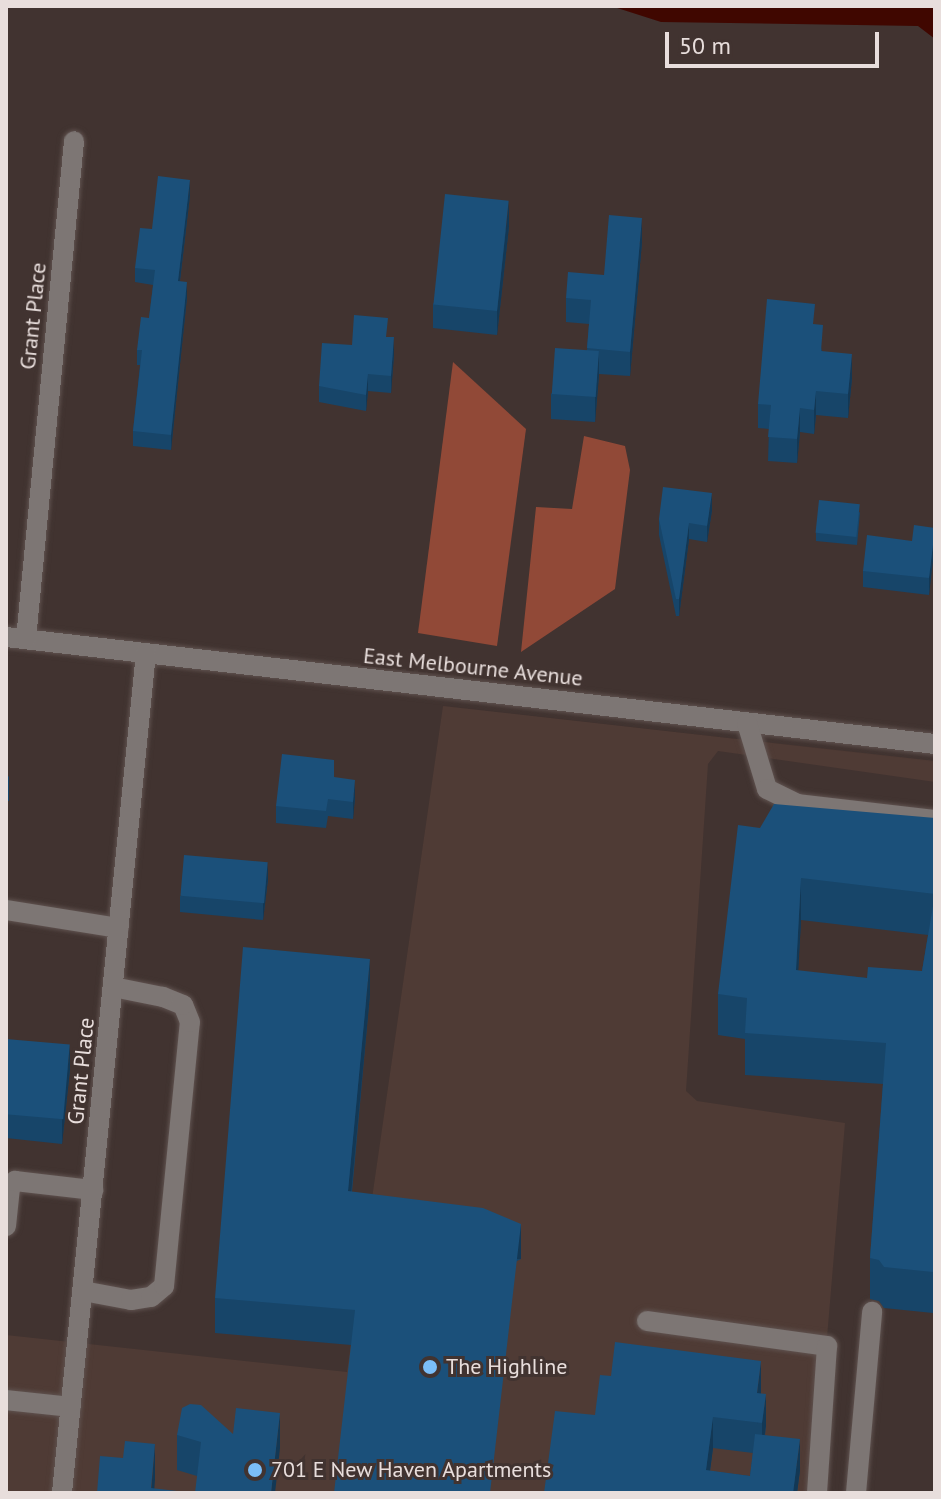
<!DOCTYPE html>
<html>
<head>
<meta charset="utf-8">
<style>
	body { margin:0 }
	#map { position:relative; width:941px; height:1499px; overflow:hidden; background:#413330; font-family:"PT Sans",sans-serif }
	div>[style] { position:absolute }
	[style*='--x'] { left:calc(var(--x)*1px); top:calc(var(--y)*1px); width:calc(var(--w)*1px); rotate:calc(var(--a)*1deg) }
	.built>* { inset:0; background:#4f3b35 }
	.green>* { inset:0; background:#914937 }
	.water>* { inset:0; background:#400700 }
	.roads { filter:drop-shadow(0 0 2px #5f524f) drop-shadow(0 0 2px #5f524f) }
	.minor>* { height:20px; margin:-10px; padding:0 10px; transform-origin:10px; border-radius:10px; background:#7d7674 }
	.wall>* { inset:0; background:#174569 }
	.shaded-wall>* { inset:0; background:#133855; transform-origin:0 0 }
	.building>* { inset:0; background:#1b507a; transform-origin:0 0 }
	.dots>* { width:22px; height:22px; translate:-50% -50%; box-sizing:border-box; border:4px solid #413330; border-radius:50% }
	span { translate:-50% -50%; white-space:nowrap; text-align:center; line-height:1.15; -webkit-text-stroke:6px #413330; paint-order:stroke }
	.street-label { font-size:22px; color:#e8dedc }
	.poi-label { font-size:22px; color:#e8dedc }
	.left { translate:0 -50%; text-align:left }
	.frame { position:absolute; inset:0; border:8px solid #e8dedc; pointer-events:none }
	.scale { position:absolute; left:665px; top:32px; width:214px; height:36px; box-sizing:border-box; border:4px solid #e8dedc; border-top:0; padding-left:10px; font-size:24px; line-height:28px; white-space:nowrap; color:#e8dedc; -webkit-text-stroke:6px #413330; paint-order:stroke }
</style>
</head>
<body>
<div id="map">
	<div class="built">
		<div style="clip-path:polygon(443px 706px,935px 761px,935px 782px,718px 751px,708px 764px,686px 1091px,697px 1101px,845px 1123px,814px 1493px,6px 1493px,6px 1335px,347px 1372px)"></div>
	</div>
	<div class="green">
		<div style="clip-path:polygon(453px 362px,526px 429px,497px 646px,418px 633px)"></div>
		<div style="clip-path:polygon(584px 436px,625px 446px,630px 470px,615px 589px,521px 652px,536px 507px,572px 509px)"></div>
	</div>
	<div class="water">
		<div style="clip-path:polygon(611px 6px,935px 6px,935px 39px,918px 26px,661px 22px)"></div>
	</div>
	<div class="roads">
		<div class="minor">
			<div style="--x:6;--y:637;--w:935;--a:6.57"></div>
			<div style="--x:26;--y:639;--w:500;--a:-84.49"></div>
			<div style="--x:747;--y:723;--w:69;--a:73.1"></div>
			<div style="--x:767;--y:789;--w:34;--a:26"></div>
			<div style="--x:798;--y:804;--w:138;--a:6.7"></div>
			<div style="--x:6;--y:910;--w:114;--a:9.1"></div>
			<div style="--x:6;--y:1226;--w:38;--a:-84"></div>
			<div style="--x:10;--y:1188;--w:9;--a:-54"></div>
			<div style="--x:15;--y:1181;--w:79;--a:6.6"></div>
			<div style="--x:83;--y:1291;--w:49;--a:10.6"></div>
			<div style="--x:131;--y:1300;--w:20;--a:-9"></div>
			<div style="--x:151;--y:1297;--w:17;--a:-40"></div>
			<div style="--x:164;--y:1286;--w:265;--a:-84.4"></div>
			<div style="--x:190;--y:1022;--w:18;--a:-112"></div>
			<div style="--x:183;--y:1005;--w:22;--a:-158"></div>
			<div style="--x:163;--y:997;--w:51;--a:-168.7"></div>
			<div style="--x:647;--y:1321;--w:182;--a:7.9"></div>
			<div style="--x:827;--y:1346;--w:147;--a:93.9"></div>
			<div style="--x:6;--y:1400;--w:65;--a:6.1"></div>
			<div style="--x:62;--y:1493;--w:844;--a:-84.29"></div>
			<div style="--x:856;--y:1493;--w:182;--a:-84.9"></div>
		</div>
	</div>
	<div class="wall">
		<div style="clip-path:polygon(190px 195px,180px 281px,187px 297px,171px 450px,133px 446px,133px 431px,140px 365px,137px 365px,137px 350px,149px 318px,153px 285px,135px 282px,135px 268px,152px 229px)"></div>
		<div style="clip-path:polygon(509px 226px,497px 335px,433px 328px,433px 304px)"></div>
		<div style="clip-path:polygon(642px 242px,630px 376px,599px 374px,595px 422px,551px 419px,551px 394px,587px 350px,589px 324px,566px 322px,566px 298px,604px 275px)"></div>
		<div style="clip-path:polygon(815px 324px,822px 351px,852px 378px,848px 418px,816px 415px,814px 434px,800px 432px,797px 463px,768px 461px,769px 429px,758px 428px,758px 404px)"></div>
		<div style="clip-path:polygon(388px 337px,394px 354px,391px 393px,368px 391px,366px 411px,319px 402px,319px 386px,352px 345px)"></div>
		<div style="clip-path:polygon(712px 510px,707px 542px,689px 539px,679px 616px,676px 616px,659px 535px,659px 519px)"></div>
		<div style="clip-path:polygon(860px 512px,857px 545px,816px 541px,816px 533px)"></div>
		<div style="clip-path:polygon(935px 528px,929px 595px,863px 587px,863px 571px)"></div>
		<div style="clip-path:polygon(6px 773px,9px 777px,9px 801px,6px 801px)"></div>
		<div style="clip-path:polygon(334px 777px,355px 797px,353px 819px,328px 816px,326px 828px,276px 823px,276px 806px)"></div>
		<div style="clip-path:polygon(evenodd,935px 818px,935px 1290px,933px 1313px,884px 1308px,879px 1301px,870px 1299px,870px 1258px,883px 1084px,745px 1075px,745px 1039px,718px 1035px,718px 994px,760px 828px,935px 818px,801px 920px,928px 935px,922px 971px,867px 978px,798px 971px,801px 920px)"></div>
		<div style="clip-path:polygon(268px 879px,263px 920px,180px 912px,180px 896px)"></div>
		<div style="clip-path:polygon(370px 994px,352px 1192px,521px 1259px,351px 1345px,215px 1333px,215px 1298px)"></div>
		<div style="clip-path:polygon(6px 1039px,70px 1069px,62px 1144px,6px 1138px)"></div>
		<div style="clip-path:polygon(evenodd,761px 1394px,766px 1425px,765px 1435px,800px 1470px,797px 1493px,544px 1493px,595px 1415px,761px 1394px,713px 1448px,753px 1453px,750px 1476px,710px 1471px,713px 1448px)"></div>
		<div style="clip-path:polygon(233px 1434px,280px 1448px,197px 1476px,177px 1470px,177px 1435px)"></div>
	</div>
	<div class="shaded-wall">
		<div style="clip-path:polygon(190px 180px,190px 195px,178px 296px,178px 281px)"></div>
		<div style="clip-path:polygon(509px 201px,509px 226px,497px 335px,497px 311px)"></div>
		<div style="clip-path:polygon(642px 218px,642px 242px,630px 376px,630px 352px)"></div>
		<div style="clip-path:polygon(187px 282px,187px 297px,171px 450px,171px 435px)"></div>
		<div style="clip-path:polygon(394px 337px,394px 354px,391px 393px,391px 376px)"></div>
		<div style="clip-path:polygon(599px 351px,599px 375px,595px 422px,595px 398px)"></div>
		<div style="clip-path:polygon(852px 354px,852px 378px,848px 418px,848px 394px)"></div>
		<div style="clip-path:polygon(368px 374px,368px 391px,366px 411px,366px 395px)"></div>
		<div style="clip-path:polygon(816px 391px,816px 415px,814px 434px,814px 410px)"></div>
		<div style="clip-path:polygon(800px 408px,800px 432px,797px 463px,797px 439px)"></div>
		<div style="clip-path:polygon(712px 493px,712px 510px,707px 542px,707px 526px)"></div>
		<div style="clip-path:polygon(689px 523px,689px 539px,679px 616px,679px 599px)"></div>
		<div style="clip-path:polygon(935px 528px,935px 544px,929px 595px,929px 578px)"></div>
		<div style="clip-path:polygon(355px 780px,355px 797px,353px 819px,353px 802px)"></div>
		<div style="clip-path:polygon(268px 863px,268px 879px,263px 920px,263px 903px)"></div>
		<div style="clip-path:polygon(801px 878px,801px 920px,796px 1012px,796px 970px)"></div>
		<div style="clip-path:polygon(370px 959px,370px 994px,348px 1226px,348px 1191px)"></div>
		<div style="clip-path:polygon(70px 1045px,70px 1069px,62px 1144px,62px 1120px)"></div>
		<div style="left:521px;top:1224px;width:35px;height:271px;rotate:90deg"></div>
		<div style="clip-path:polygon(935px 1249px,935px 1290px,933px 1313px,933px 1272px)"></div>
		<div style="clip-path:polygon(761px 1361px,761px 1392px,757px 1424px,757px 1393px)"></div>
		<div style="clip-path:polygon(766px 1394px,766px 1425px,762px 1454px,762px 1423px)"></div>
		<div style="clip-path:polygon(280px 1413px,280px 1448px,275px 1493px,271px 1493px)"></div>
		<div style="clip-path:polygon(713px 1417px,713px 1448px,707px 1493px,706px 1470px)"></div>
		<div style="clip-path:polygon(800px 1439px,800px 1470px,797px 1493px,793px 1493px)"></div>
		<div style="clip-path:polygon(155px 1444px,155px 1479px,154px 1493px,151px 1493px)"></div>
	</div>
	<div class="building">
		<div style="clip-path:polygon(158px 176px,190px 180px,178px 281px,187px 282px,171px 435px,133px 431px,142px 350px,137px 350px,141px 317px,149px 318px,155px 270px,135px 268px,140px 228px,152px 229px)"></div>
		<div style="left:445px;top:194px;width:64px;height:111px;rotate:6deg"></div>
		<div style="clip-path:polygon(609px 215px,642px 218px,630px 352px,587px 348px,591px 300px,566px 298px,568px 272px,604px 275px)"></div>
		<div style="clip-path:polygon(767px 299px,815px 304px,813px 324px,823px 325px,821px 351px,852px 354px,848px 394px,816px 391px,814px 410px,800px 408px,797px 439px,768px 437px,771px 405px,758px 404px)"></div>
		<div style="clip-path:polygon(354px 315px,388px 318px,386px 337px,394px 337px,391px 376px,368px 374px,366px 395px,319px 386px,322px 343px,352px 345px)"></div>
		<div style="left:555px;top:348px;width:44px;height:46px;rotate:4deg"></div>
		<div style="clip-path:polygon(663px 487px,712px 493px,707px 526px,689px 523px,679px 599px,676px 599px,659px 519px)"></div>
		<div style="left:819px;top:500px;width:41px;height:33px;rotate:6deg"></div>
		<div style="clip-path:polygon(914px 525px,935px 528px,929px 578px,863px 571px,867px 535px,912px 541px)"></div>
		<div style="clip-path:polygon(282px 754px,334px 760px,334px 777px,355px 780px,353px 802px,328px 799px,326px 811px,276px 806px)"></div>
		<div style="clip-path:polygon(evenodd,774px 804px,935px 818px,935px 1249px,933px 1272px,884px 1267px,879px 1260px,870px 1258px,886px 1043px,745px 1033px,747px 998px,718px 994px,738px 825px,760px 828px,774px 804px,801px 878px,935px 894px,922px 971px,868px 967px,867px 978px,796px 970px,801px 878px)"></div>
		<div style="left:184px;top:855px;width:84px;height:41px;rotate:5deg"></div>
		<div style="clip-path:polygon(243px 947px,370px 959px,348px 1191px,483px 1208px,521px 1224px,490px 1493px,334px 1493px,355px 1310px,215px 1298px)"></div>
		<div style="left:6px;top:1039px;width:64px;height:75px;rotate:5deg"></div>
		<div style="clip-path:polygon(615px 1342px,761px 1361px,757px 1393px,766px 1394px,762px 1423px,713px 1417px,706px 1470px,750px 1476px,755px 1434px,800px 1439px,793px 1493px,544px 1493px,555px 1411px,595px 1415px,600px 1375px,611px 1376px)"></div>
		<div style="clip-path:polygon(190px 1404px,201px 1405px,233px 1434px,236px 1408px,280px 1413px,271px 1493px,195px 1493px,201px 1442px,177px 1435px,182px 1408px)"></div>
		<div style="clip-path:polygon(125px 1441px,155px 1444px,151px 1488px,194px 1493px,97px 1493px,100px 1456px,123px 1458px)"></div>
	</div>
	<div class="dots">
		<div style="left:430px;top:1367px;background:#7bbef8"></div>
		<div style="left:255px;top:1470px;background:#7bbef8"></div>
	</div>
	<div class="street-label">
		<span style="left:33px;top:316px;rotate:-84deg">Grant Place</span>
		<span style="left:473px;top:667px;rotate:6deg">East Melbourne Avenue</span>
		<span style="left:81px;top:1071px;rotate:-84deg">Grant Place</span>
	</div>
	<div class="poi-label">
		<span class="left" style="left:446px;top:1367px">The Highline</span>
		<span class="left" style="left:271px;top:1470px">701 E New Haven Apartments</span>
	</div>
	<div class="frame"></div>
	<div class="scale">50 m</div>
</div>
</body>
</html>
